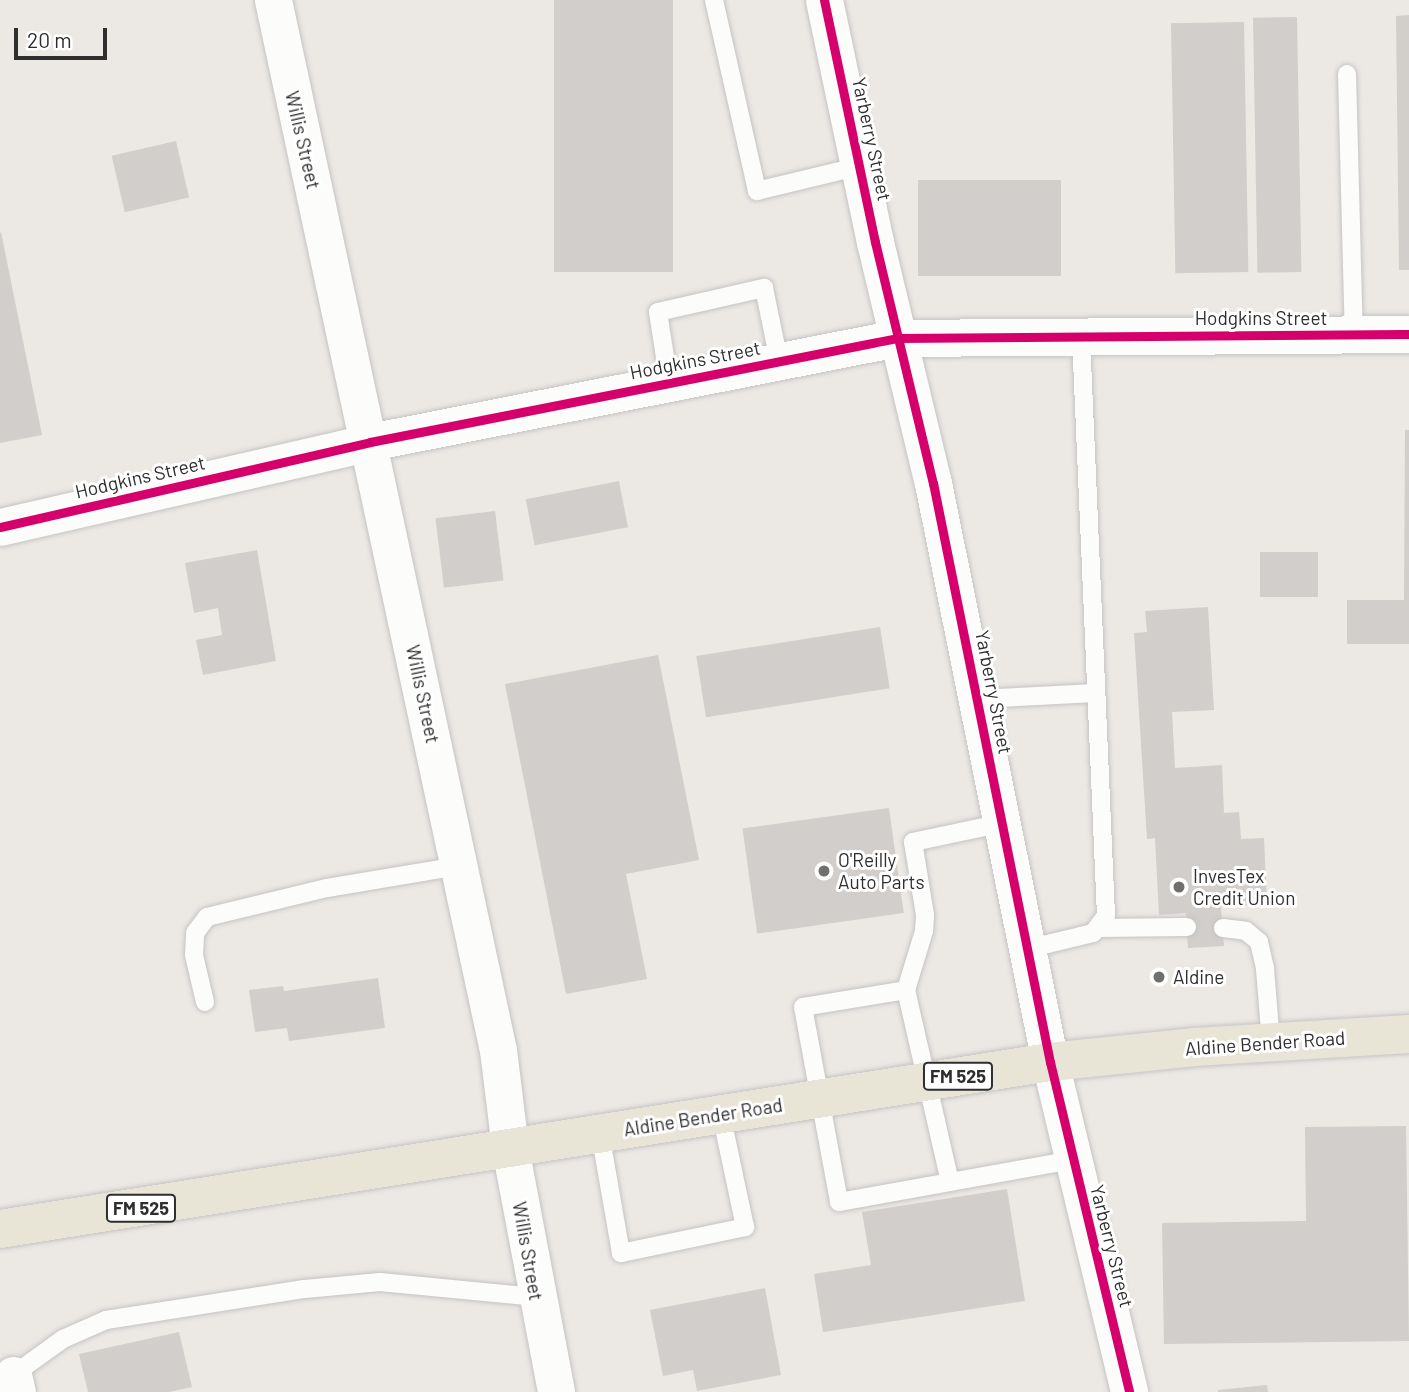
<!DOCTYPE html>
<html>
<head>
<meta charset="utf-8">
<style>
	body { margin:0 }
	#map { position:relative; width:1409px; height:1392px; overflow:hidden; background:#ece8e4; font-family:Barlow,sans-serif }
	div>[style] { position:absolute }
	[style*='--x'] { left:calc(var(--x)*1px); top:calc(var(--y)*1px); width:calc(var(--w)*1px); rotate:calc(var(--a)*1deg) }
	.building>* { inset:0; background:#d1cecb; transform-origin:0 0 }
	.roads { filter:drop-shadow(0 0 2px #c5c4c5) drop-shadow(0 0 2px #c5c4c5) }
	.service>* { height:18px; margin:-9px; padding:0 9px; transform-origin:9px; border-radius:9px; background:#fcfcfb }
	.minor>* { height:37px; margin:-18.5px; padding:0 18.5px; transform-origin:18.5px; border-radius:18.5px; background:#fcfcfb }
	.primary>* { height:38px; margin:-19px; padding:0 19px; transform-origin:19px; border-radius:19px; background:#e8e4d6 }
	.cycleway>* { height:9px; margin:-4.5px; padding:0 4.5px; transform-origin:4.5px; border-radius:4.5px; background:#d6006c }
	.dots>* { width:19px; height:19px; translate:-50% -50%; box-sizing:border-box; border:4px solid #fff; border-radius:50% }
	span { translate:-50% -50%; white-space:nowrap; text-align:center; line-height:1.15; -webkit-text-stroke:6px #fff; paint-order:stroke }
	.shield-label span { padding:2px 5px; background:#fff; border:2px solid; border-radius:5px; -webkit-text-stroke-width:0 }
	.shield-label { font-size:18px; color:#2e2e2e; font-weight:700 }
	.street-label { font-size:19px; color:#2e2e2e }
	.poi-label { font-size:19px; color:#2e2e2e }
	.left { translate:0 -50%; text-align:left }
	.scale { position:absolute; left:14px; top:28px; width:93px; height:32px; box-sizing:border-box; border:4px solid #2e2e2e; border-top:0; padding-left:9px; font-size:21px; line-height:24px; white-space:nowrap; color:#2e2e2e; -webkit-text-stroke:5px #fff; paint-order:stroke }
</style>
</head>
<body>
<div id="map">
	<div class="building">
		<div style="left:554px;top:0;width:119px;height:272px"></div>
		<div style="clip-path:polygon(1409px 15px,1409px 270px,1399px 270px,1396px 16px)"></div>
		<div style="left:1297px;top:17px;width:255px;height:44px;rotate:89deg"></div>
		<div style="left:1244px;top:22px;width:250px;height:73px;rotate:89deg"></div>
		<div style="left:176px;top:141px;width:58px;height:66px;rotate:77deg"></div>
		<div style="left:1061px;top:180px;width:96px;height:143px;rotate:90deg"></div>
		<div style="clip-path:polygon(1px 232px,42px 435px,0 443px,0 233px)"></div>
		<div style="clip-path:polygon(1405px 430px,1409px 430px,1409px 644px,1347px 644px,1347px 600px,1404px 600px)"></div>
		<div style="left:619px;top:481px;width:47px;height:95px;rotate:79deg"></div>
		<div style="left:495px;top:511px;width:70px;height:60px;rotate:83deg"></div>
		<div style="clip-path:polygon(257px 550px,276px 661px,203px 675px,196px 640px,222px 635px,218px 608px,194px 613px,185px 563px)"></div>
		<div style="left:1260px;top:552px;width:58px;height:45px"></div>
		<div style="clip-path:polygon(1208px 607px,1214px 710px,1172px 712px,1175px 768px,1222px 765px,1224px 813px,1239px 812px,1241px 839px,1264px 838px,1267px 904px,1221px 907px,1224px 946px,1188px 948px,1186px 913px,1159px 915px,1155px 838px,1147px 839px,1134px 633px,1147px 632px,1145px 611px)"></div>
		<div style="left:880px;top:627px;width:62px;height:186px;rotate:81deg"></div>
		<div style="clip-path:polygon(658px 655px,699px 860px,626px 874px,647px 979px,566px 994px,505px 684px)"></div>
		<div style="left:889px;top:808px;width:106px;height:148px;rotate:82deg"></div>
		<div style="clip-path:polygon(378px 978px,385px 1028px,289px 1041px,287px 1028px,255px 1032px,249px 990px,283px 986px,284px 991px)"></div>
		<div style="clip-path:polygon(1406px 1126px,1409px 1341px,1164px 1344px,1162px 1223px,1306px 1221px,1305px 1127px)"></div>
		<div style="clip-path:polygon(1007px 1189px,1025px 1301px,823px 1332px,814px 1274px,871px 1265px,862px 1212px)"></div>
		<div style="clip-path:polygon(765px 1288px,781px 1375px,697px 1391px,693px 1370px,663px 1376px,650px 1310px)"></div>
		<div style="clip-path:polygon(179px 1332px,192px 1387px,169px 1392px,88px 1392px,79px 1354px)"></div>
		<div style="clip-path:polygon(1267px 1385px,1268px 1392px,1218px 1392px,1218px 1390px)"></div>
	</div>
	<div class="roads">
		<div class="service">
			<div style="--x:714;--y:0;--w:196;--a:77.3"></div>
			<div style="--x:757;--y:191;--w:106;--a:-13.6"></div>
			<div style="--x:1347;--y:74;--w:261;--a:88.5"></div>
			<div style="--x:669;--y:383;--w:72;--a:-98.8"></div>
			<div style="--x:658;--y:312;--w:109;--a:-12.8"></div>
			<div style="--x:764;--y:288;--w:75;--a:78.4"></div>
			<div style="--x:978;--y:699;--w:118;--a:-2.9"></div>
			<div style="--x:1097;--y:928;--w:90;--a:-0.6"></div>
			<div style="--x:1223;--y:928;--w:23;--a:7"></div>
			<div style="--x:1246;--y:931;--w:17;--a:40"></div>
			<div style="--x:1259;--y:942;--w:28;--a:77"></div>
			<div style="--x:1265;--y:969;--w:73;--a:85.3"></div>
			<div style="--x:1027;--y:949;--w:68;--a:-13.6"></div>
			<div style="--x:1093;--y:933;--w:21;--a:-53"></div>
			<div style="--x:1106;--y:916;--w:581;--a:-92.47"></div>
			<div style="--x:906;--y:990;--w:104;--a:170.6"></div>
			<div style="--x:803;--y:1007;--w:198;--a:79.5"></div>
			<div style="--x:839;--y:1202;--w:238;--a:-10.2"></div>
			<div style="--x:205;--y:1002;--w:48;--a:-103.2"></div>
			<div style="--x:194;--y:955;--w:22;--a:-87"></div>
			<div style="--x:195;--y:933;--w:20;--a:-53"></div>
			<div style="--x:207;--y:917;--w:123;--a:-13.6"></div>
			<div style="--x:327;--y:888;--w:134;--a:-9.5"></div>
			<div style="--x:600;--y:1133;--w:122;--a:80.1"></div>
			<div style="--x:621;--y:1253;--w:127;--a:-11.8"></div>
			<div style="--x:745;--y:1227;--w:116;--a:-102"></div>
			<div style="--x:950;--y:1182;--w:197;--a:-102.9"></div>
			<div style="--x:906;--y:990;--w:62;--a:-73"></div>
			<div style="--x:924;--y:931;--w:16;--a:-86"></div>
			<div style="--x:925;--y:915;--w:74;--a:-99.3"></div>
			<div style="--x:913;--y:842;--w:92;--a:-11.9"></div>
			<div style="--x:13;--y:1375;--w:62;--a:-35.8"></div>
			<div style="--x:63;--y:1339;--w:47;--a:-23.8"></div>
			<div style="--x:106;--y:1320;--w:201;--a:-8.9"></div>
			<div style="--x:305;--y:1289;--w:75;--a:-5.3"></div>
			<div style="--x:380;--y:1282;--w:158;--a:5.5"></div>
		</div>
		<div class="minor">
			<div style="--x:273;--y:0;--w:1074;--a:77.91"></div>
			<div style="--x:498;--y:1050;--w:99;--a:83"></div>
			<div style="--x:510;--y:1148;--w:248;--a:79.3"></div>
			<div style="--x:824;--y:0;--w:247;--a:78.1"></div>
			<div style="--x:875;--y:242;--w:248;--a:76.5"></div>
			<div style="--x:933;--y:483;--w:591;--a:78.58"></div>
			<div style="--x:1050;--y:1062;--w:339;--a:76.5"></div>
			<div style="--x:0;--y:527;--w:380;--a:-12.9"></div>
			<div style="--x:370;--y:442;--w:537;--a:-11.16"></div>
			<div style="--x:897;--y:338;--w:512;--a:-0.45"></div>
			<div style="--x:13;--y:1375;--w:17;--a:77"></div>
		</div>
		<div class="primary">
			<div style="--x:0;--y:1229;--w:1063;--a:-9.04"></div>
			<div style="--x:1050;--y:1062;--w:146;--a:-5.9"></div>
			<div style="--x:1195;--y:1047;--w:214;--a:-3.5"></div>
		</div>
	</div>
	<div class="cycleway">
		<div style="--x:824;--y:0;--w:247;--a:78.1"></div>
		<div style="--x:875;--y:242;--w:248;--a:76.5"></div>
		<div style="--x:933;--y:483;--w:591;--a:78.58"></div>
		<div style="--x:1050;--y:1062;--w:339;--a:76.5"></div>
		<div style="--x:0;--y:527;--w:380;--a:-12.9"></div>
		<div style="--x:370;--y:442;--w:537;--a:-11.16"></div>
		<div style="--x:897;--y:338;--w:512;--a:-0.45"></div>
	</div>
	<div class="dots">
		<div style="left:824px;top:871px;background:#706f6e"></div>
		<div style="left:1179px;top:887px;background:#706f6e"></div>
		<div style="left:1159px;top:977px;background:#706f6e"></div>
	</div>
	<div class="shield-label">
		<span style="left:958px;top:1076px">FM 525</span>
		<span style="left:141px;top:1208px">FM 525</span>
	</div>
	<div class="street-label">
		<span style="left:872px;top:139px;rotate:78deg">Yarberry Street</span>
		<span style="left:303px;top:140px;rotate:77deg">Willis Street</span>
		<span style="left:1261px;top:318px">Hodgkins Street</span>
		<span style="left:695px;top:360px;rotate:-11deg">Hodgkins Street</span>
		<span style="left:140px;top:477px;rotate:-13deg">Hodgkins Street</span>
		<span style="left:994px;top:692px;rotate:79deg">Yarberry Street</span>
		<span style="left:423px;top:694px;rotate:78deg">Willis Street</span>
		<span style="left:1265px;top:1043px;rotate:-4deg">Aldine Bender Road</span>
		<span style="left:703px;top:1117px;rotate:-9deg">Aldine Bender Road</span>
		<span style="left:1112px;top:1246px;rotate:76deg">Yarberry Street</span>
		<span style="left:528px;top:1251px;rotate:80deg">Willis Street</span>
	</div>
	<div class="poi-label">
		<span class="left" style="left:838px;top:871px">O'Reilly<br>Auto Parts</span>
		<span class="left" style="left:1193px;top:887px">InvesTex<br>Credit Union</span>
		<span class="left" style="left:1173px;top:977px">Aldine</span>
	</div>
	<div class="scale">20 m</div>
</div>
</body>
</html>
